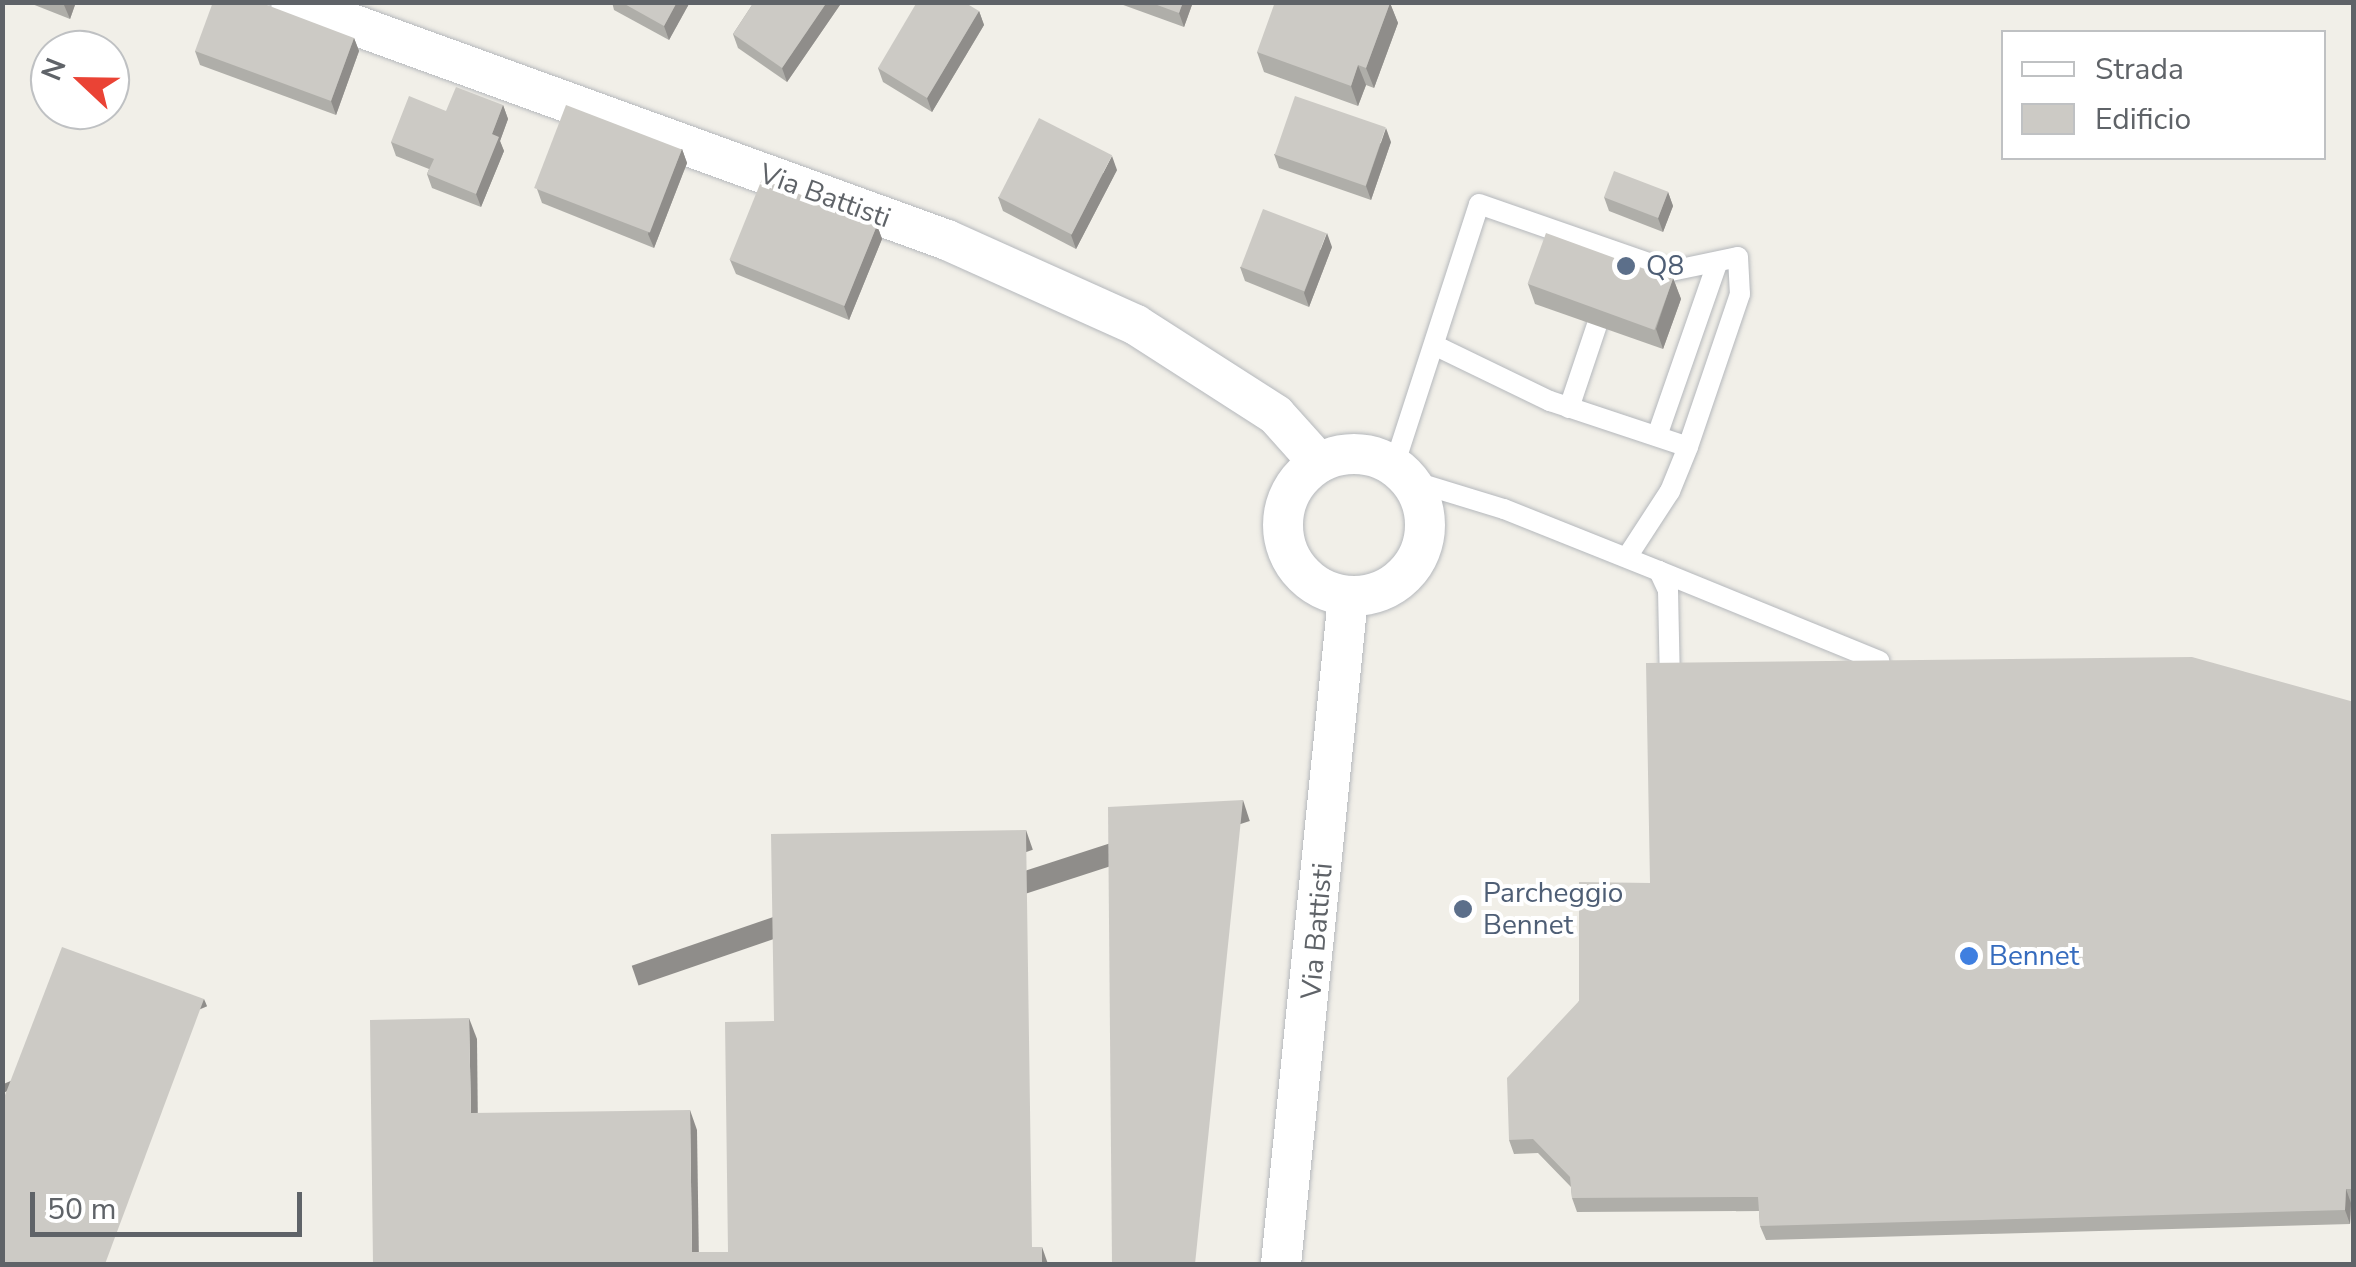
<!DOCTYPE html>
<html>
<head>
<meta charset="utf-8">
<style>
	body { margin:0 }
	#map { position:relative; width:2356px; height:1267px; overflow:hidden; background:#f1efe8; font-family:"Nunito Sans",sans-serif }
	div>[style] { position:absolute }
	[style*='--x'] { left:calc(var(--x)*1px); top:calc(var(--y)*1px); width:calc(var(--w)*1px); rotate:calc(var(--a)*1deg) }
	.roads { filter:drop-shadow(0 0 2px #b5b8bc) drop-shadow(0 0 2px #b5b8bc) }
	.service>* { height:20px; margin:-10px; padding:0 10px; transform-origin:10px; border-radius:10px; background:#fff }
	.minor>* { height:40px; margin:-20px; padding:0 20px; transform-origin:20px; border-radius:20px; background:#fff }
	.minor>.ring { margin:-20px; padding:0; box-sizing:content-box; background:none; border:40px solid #fff; border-radius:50% }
	.wall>* { inset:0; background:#afaea9 }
	.shaded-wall>* { inset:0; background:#8f8d8a; transform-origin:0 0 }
	.building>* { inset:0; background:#cccac5; transform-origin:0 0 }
	.dots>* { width:28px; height:28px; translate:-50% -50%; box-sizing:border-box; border:5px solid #fff; border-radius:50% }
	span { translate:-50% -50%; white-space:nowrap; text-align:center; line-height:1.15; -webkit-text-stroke:8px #fff; paint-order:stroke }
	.street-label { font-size:28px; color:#5f6368 }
	.service-label { font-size:28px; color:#4e5e75 }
	.left { translate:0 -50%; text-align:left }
	.shop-label { font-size:28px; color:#366cbe }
	.frame { position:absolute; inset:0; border:5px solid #5f6368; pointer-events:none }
	.legend { position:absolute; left:2001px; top:30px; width:325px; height:130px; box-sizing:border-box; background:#fff; border:2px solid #bfc1c3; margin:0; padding:12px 18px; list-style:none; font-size:30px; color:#5f6368 }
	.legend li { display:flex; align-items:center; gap:20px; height:50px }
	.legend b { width:50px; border:2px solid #bfc1c3 }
	.north { position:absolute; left:30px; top:30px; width:100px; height:100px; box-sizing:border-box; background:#fff; border:2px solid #bfc1c3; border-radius:50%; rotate:292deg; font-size:28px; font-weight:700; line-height:40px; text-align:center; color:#5f6368 }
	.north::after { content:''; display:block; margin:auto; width:35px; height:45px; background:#ea4335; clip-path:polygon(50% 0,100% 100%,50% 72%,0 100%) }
	.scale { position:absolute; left:30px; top:1192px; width:272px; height:45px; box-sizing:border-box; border:5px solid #5f6368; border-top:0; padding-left:12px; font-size:30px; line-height:35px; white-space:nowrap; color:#5f6368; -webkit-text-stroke:8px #fff; paint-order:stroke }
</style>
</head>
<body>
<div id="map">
	<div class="roads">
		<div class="service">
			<div style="--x:1434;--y:345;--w:129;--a:25.8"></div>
			<div style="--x:1550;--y:401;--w:145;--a:18.4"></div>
			<div style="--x:1569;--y:408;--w:113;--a:-71.4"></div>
			<div style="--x:1657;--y:436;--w:182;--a:-70.8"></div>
			<div style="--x:1394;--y:466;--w:275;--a:-72"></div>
			<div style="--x:1479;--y:204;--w:203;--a:19.2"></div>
			<div style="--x:1671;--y:271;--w:68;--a:-11.8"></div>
			<div style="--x:1738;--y:257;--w:37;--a:87"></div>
			<div style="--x:1740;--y:294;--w:162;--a:108.8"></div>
			<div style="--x:1688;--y:447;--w:48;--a:112.2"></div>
			<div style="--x:1670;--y:491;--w:79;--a:123.1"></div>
			<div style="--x:1409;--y:480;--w:99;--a:17"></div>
			<div style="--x:1504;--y:509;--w:167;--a:21.8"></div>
			<div style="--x:1659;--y:571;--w:21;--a:65"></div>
			<div style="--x:1668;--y:590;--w:97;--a:88.8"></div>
			<div style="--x:1659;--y:571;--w:238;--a:22.2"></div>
		</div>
		<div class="minor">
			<div style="--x:291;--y:2;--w:698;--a:19.94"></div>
			<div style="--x:947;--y:240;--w:207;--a:24.2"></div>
			<div style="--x:1136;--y:325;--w:166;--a:32.7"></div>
			<div style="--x:1276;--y:415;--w:64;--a:48.1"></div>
			<div class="ring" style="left:1283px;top:454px;width:102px;height:102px"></div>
			<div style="--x:1281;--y:1264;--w:670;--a:-84.26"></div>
		</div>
	</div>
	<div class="wall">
		<div style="clip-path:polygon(27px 2px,76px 2px,70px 19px)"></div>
		<div style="clip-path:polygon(612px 2px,690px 2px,669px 40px,614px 10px)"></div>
		<div style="clip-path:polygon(754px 2px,842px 2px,787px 82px,738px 48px,733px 34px)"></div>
		<div style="clip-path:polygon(1115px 2px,1193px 2px,1184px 27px)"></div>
		<div style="clip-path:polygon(1390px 3px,1398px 23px,1374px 88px,1366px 85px,1358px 106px,1264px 72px,1257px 52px)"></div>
		<div style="clip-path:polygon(979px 11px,984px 25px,932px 112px,883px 82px,878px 68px)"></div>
		<div style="clip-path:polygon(354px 38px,359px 51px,336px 115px,200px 65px,195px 51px)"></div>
		<div style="clip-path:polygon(503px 105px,508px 119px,500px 141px,504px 151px,481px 207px,432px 188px,427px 174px,429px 169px,396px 156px,391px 142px,446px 111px)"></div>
		<div style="clip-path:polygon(1391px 142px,1371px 200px,1279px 168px,1274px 154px)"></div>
		<div style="clip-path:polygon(682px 149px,687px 163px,654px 248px,542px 203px,537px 189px)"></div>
		<div style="clip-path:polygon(1117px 170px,1076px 249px,1003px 211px,998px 197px)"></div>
		<div style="clip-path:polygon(1668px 192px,1673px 206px,1663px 232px,1609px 211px,1604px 197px)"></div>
		<div style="clip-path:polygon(877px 225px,882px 239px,849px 320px,736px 274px,730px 260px)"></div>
		<div style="clip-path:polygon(1332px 247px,1309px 307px,1245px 281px,1240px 267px)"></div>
		<div style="clip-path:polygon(1673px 278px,1681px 299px,1663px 349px,1535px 304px,1528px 284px)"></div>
		<div style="clip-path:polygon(2354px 702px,2354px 1203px,2351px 1203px,2350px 1224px,1766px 1240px,1760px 1226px,1759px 1211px,1577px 1212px,1572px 1198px,1571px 1187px,1538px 1153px,1514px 1154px,1509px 1140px,1579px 1001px)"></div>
	</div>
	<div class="shaded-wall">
		<div style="clip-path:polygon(65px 2px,76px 2px,70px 19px,64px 5px)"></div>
		<div style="clip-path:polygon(677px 2px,690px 2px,669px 40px,664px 26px)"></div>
		<div style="clip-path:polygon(827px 2px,842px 2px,787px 82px,782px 68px)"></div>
		<div style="clip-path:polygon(1183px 2px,1193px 2px,1184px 27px,1179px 13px)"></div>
		<div style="clip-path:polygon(1390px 3px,1398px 23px,1374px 88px,1366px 68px)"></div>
		<div style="clip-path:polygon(979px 11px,984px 25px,932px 112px,927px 98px)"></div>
		<div style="clip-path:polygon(354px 38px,359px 51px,336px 115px,331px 101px)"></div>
		<div style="clip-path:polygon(1358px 65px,1366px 85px,1358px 106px,1351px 86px)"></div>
		<div style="clip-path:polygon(503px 105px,508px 119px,500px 141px,504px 151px,481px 207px,476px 194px,492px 134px)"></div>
		<div style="clip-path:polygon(1386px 128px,1391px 142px,1371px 200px,1366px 186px)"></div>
		<div style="clip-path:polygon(682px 149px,687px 163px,654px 248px,648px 234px)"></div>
		<div style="clip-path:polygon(1112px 156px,1117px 170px,1076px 249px,1071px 235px)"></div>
		<div style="clip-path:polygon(1668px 192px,1673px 206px,1663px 232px,1658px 218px)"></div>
		<div style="clip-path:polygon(877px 225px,882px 239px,849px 320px,844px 306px)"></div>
		<div style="clip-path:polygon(1327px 233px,1332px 247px,1309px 307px,1304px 293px)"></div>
		<div style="clip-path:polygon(1673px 278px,1681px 299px,1663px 349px,1656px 329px)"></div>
		<div style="left:1243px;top:800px;width:22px;height:466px;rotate:72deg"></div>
		<div style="left:1026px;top:830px;width:21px;height:417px;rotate:71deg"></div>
		<div style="left:204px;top:999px;width:8px;height:283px;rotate:67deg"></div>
		<div style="clip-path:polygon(469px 1018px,477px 1039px,478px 1134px,471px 1113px)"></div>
		<div style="clip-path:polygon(690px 1110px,697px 1130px,699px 1264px,692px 1252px)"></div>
		<div style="clip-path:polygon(2346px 1189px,2351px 1203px,2350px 1224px,2345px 1210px)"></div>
		<div style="clip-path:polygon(1042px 1247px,1048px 1264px,1042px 1264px)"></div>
	</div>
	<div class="building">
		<div style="clip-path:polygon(213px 2px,259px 2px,354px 38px,331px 101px,195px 51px)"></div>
		<div style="clip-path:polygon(621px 2px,677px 2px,664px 26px)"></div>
		<div style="clip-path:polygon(754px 2px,827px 2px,782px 68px,733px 34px)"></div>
		<div style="clip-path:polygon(917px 2px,964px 2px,979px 11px,927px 98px,878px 68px)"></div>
		<div style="clip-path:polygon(1149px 2px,1183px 2px,1179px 13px)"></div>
		<div style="clip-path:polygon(1275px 2px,1389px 2px,1390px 3px,1366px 68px,1358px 65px,1351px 86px,1257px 52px)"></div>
		<div style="clip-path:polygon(456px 87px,503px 105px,492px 134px,499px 137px,476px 194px,427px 174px,434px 159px,391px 142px,409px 96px,446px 111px)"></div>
		<div style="left:1295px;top:96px;width:96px;height:62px;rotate:19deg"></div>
		<div style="left:566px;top:105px;width:124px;height:89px;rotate:21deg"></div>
		<div style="left:1039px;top:118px;width:82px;height:89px;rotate:27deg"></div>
		<div style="left:1614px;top:171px;width:58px;height:28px;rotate:21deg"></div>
		<div style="left:762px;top:179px;width:124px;height:87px;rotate:22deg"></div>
		<div style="left:1263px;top:209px;width:68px;height:62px;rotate:21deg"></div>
		<div style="left:1546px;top:233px;width:135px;height:54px;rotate:20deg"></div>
		<div style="clip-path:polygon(2192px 657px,2354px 702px,2354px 1189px,2346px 1189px,2345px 1210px,1760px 1226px,1758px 1197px,1572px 1198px,1570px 1177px,1533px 1139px,1509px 1140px,1507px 1078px,1579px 1001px,1579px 882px,1650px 883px,1646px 663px)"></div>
		<div style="clip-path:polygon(1243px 800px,1195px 1264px,1112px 1264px,1108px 807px)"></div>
		<div style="clip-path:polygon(1026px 830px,1032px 1247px,1042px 1247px,1042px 1264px,373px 1264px,370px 1020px,469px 1018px,471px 1113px,690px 1110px,692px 1252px,728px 1252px,725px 1022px,774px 1021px,771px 834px)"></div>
		<div style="clip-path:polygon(62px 947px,204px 999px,105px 1264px,2px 1264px,2px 1103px)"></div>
	</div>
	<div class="dots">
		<div style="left:1626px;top:266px;background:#5c6f8a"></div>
		<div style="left:1463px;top:909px;background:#5c6f8a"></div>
		<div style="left:1969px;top:956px;background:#3f7fe0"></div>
	</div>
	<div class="street-label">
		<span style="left:825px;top:196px;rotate:20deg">Via Battisti</span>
		<span style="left:1317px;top:931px;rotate:-85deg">Via Battisti</span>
	</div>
	<div class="service-label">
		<span class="left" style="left:1646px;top:266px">Q8</span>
		<span class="left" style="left:1483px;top:909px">Parcheggio<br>Bennet</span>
	</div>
	<div class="shop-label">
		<span class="left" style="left:1989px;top:956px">Bennet</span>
	</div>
	<div class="frame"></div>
	<ul class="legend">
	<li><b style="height:12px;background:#fff"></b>Strada</li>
	<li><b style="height:28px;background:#cccac5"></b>Edificio</li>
	</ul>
	<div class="north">N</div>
	<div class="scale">50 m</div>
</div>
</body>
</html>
